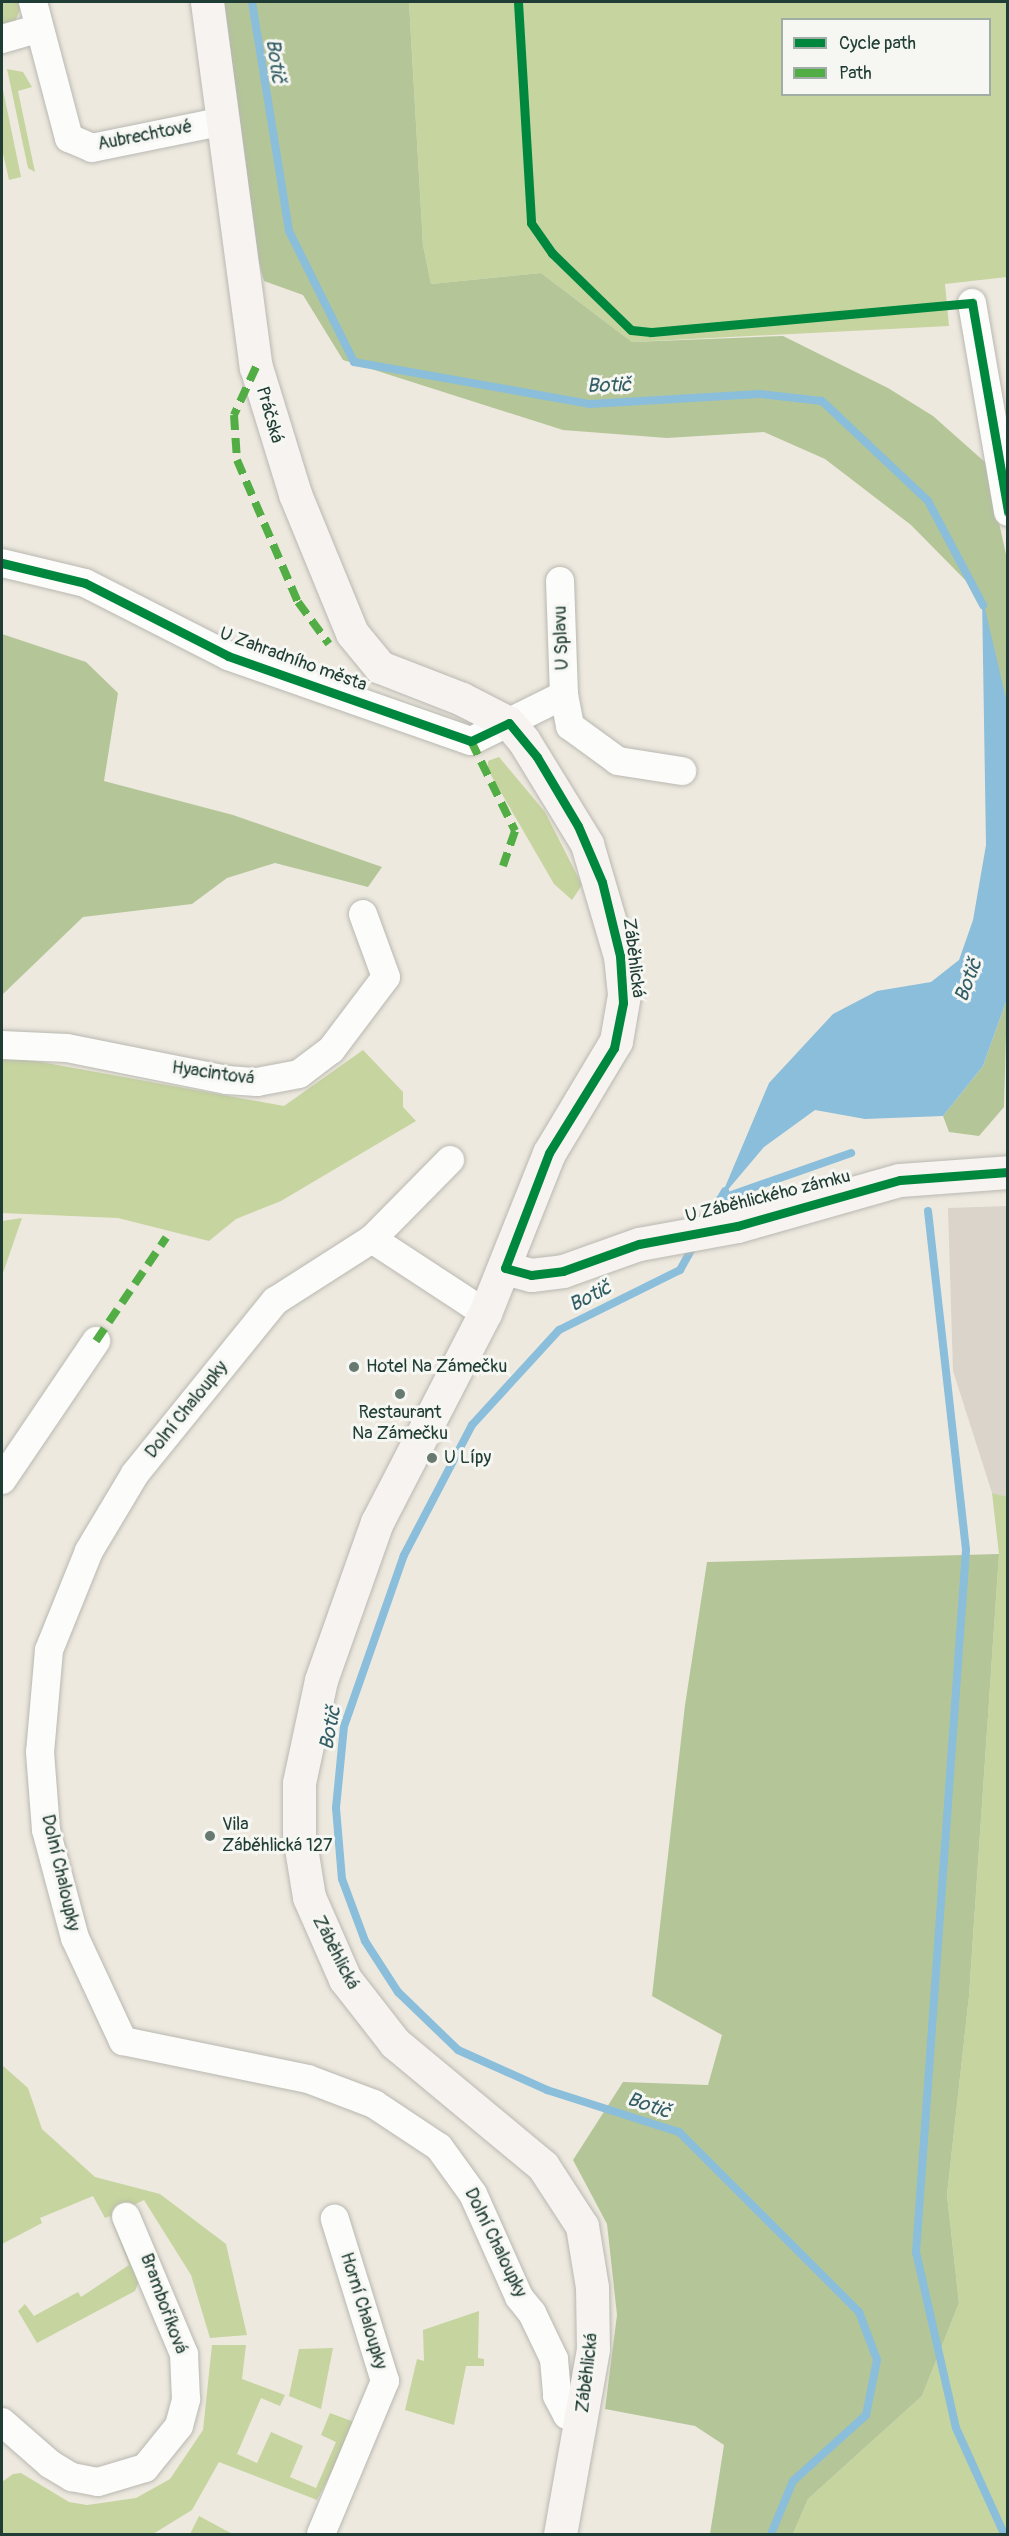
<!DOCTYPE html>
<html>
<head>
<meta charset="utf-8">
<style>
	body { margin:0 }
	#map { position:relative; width:1009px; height:2536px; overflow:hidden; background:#eee9df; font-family:Pangolin,sans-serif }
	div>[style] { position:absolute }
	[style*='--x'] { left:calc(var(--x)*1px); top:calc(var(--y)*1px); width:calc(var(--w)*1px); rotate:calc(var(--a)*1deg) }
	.industrial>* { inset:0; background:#dbd4ca }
	.green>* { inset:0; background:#c6d49f }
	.forest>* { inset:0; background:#b4c698 }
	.water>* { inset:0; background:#8abeda }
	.stream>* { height:8px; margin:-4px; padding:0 4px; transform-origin:4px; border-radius:4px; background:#8abeda }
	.roads { filter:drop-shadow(0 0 2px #b8b8b1) drop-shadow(0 0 2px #b8b8b1) }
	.street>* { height:28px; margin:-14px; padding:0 14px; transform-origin:14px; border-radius:14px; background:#fcfcfa }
	.secondary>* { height:33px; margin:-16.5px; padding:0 16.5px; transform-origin:16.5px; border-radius:16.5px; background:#f6f3f0 }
	.quiet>* { height:8px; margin-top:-4px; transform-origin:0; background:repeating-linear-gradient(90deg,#52ad45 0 15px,transparent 0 23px) }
	.cycleway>* { height:9px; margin:-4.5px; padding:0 4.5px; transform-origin:4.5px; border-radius:4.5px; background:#00873e }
	.dots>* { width:16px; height:16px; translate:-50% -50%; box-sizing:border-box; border:3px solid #f6f6f2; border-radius:50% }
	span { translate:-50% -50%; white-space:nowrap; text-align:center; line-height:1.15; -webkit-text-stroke:6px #f6f6f2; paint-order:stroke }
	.street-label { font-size:18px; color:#1f3d34 }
	.poi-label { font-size:18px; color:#1f3d34 }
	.left { translate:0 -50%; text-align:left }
	.water-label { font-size:20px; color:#325e65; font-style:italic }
	.frame { position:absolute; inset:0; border:3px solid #1f3d34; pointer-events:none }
	.legend { position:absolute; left:781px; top:18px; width:210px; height:78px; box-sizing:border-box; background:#f6f6f2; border:2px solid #a0aca6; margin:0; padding:8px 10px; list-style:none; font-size:18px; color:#1f3d34 }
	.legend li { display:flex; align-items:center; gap:12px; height:30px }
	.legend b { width:30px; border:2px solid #a0aca6 }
</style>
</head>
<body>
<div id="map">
	<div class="industrial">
		<div style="clip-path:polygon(1007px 1206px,1007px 1497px,992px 1493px,953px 1371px,948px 1208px)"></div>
	</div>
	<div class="green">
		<div style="clip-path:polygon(2px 2px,23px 2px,15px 22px,2px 29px)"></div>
		<div style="clip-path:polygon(evenodd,409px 2px,1007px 2px,1007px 277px,945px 284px,949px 326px,632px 342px,541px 273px,431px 284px,423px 245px,409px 2px,782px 20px,990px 20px,990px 94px,782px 94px,782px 20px)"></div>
		<div style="clip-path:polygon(7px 69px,23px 72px,32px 87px,18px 91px,35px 172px,28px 168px)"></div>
		<div style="clip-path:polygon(2px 85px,21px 177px,9px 180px,2px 149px)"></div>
		<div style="clip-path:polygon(499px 757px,545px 812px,582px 885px,572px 900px,554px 884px,488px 770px,488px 761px)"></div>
		<div style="clip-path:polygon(363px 1050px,403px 1092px,403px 1107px,416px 1121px,281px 1201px,236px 1219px,209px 1241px,118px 1218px,2px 1213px,2px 1055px,284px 1106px)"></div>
		<div style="clip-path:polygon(22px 1218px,4px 1270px,2px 1274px,2px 1221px)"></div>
		<div style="clip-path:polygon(992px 1493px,1008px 1497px,1007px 2534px,793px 2534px,808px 2499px,922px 2396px,959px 2303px,947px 2195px,969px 1996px,999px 1554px)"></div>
		<div style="clip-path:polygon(2px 2065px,28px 2088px,42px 2129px,95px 2177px,160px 2194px,226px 2244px,247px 2335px,210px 2338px,191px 2275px,144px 2200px,118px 2213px,140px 2279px,135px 2291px,37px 2343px,18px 2311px,25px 2304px,34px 2316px,78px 2292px,81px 2297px,129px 2265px,110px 2216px,105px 2218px,93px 2196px,40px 2218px,42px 2223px,2px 2244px)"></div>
		<div style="clip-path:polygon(479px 2311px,478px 2358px,484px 2359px,484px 2366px,466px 2366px,454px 2425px,405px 2410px,417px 2359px,424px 2361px,423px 2330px)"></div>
		<div style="clip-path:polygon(212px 2345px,246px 2345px,242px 2379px,285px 2395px,280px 2406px,261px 2398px,237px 2454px,257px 2463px,271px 2432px,303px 2446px,290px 2477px,316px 2488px,336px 2442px,321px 2435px,330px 2413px,357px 2423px,317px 2500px,219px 2462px,192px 2510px,153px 2534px,2px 2534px,2px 2482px,13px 2474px,21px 2473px,69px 2502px,87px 2505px,136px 2498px,170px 2479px,203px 2430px)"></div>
		<div style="clip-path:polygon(333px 2348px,321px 2409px,289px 2396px,299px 2349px)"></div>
		<div style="clip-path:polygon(199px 2516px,225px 2530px,233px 2534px,190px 2534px)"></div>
	</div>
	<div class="forest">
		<div style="clip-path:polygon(221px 2px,409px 2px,423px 245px,431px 284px,541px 273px,632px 342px,783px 336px,888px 388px,933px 416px,986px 463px,1007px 559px,1007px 707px,981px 596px,911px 525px,825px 459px,764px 432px,667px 438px,563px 430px,343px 360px,303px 295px,264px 281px,246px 216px)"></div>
		<div style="clip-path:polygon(2px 634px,86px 662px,118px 693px,104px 781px,233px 815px,382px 867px,368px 887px,275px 863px,227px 878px,192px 904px,83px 917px,2px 995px)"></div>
		<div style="clip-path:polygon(1007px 999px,1004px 1107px,979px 1136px,949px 1132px,943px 1116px,983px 1066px)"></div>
		<div style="clip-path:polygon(999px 1554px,969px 1996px,947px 2195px,959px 2303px,922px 2396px,808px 2499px,793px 2534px,710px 2534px,724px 2445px,695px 2426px,605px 2409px,617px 2315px,607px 2224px,573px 2160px,623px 2082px,708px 2085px,722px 2035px,652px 1996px,685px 1705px,707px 1562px)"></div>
	</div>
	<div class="water">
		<div style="clip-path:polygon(982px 596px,1008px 707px,1007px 999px,983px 1066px,943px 1116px,865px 1119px,815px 1110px,764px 1147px,720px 1199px,769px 1083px,833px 1014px,877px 991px,931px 982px,959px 960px,973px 920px,986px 845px)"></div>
	</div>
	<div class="stream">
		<div style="--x:252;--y:2;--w:232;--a:80.8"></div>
		<div style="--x:289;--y:231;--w:146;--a:63.6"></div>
		<div style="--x:354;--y:362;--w:240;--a:10.1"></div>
		<div style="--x:590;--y:404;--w:170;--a:-3.4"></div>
		<div style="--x:760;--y:394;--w:62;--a:6.4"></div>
		<div style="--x:822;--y:401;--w:146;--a:43.3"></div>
		<div style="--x:928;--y:501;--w:118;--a:62.1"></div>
		<div style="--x:720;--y:1199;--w:139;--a:-19.3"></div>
		<div style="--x:928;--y:1211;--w:341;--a:83.6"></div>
		<div style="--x:966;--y:1550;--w:704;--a:94.07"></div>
		<div style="--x:916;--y:2252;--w:180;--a:77.2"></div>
		<div style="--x:956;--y:2428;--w:116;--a:65.6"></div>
		<div style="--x:706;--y:1224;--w:38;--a:-60"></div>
		<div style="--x:695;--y:1243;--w:31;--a:119"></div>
		<div style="--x:680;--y:1270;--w:135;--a:153.6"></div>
		<div style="--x:559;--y:1330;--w:129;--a:132.5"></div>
		<div style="--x:472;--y:1425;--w:147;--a:117.6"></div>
		<div style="--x:404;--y:1555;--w:181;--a:109.3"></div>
		<div style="--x:344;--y:1726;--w:82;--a:95.6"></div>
		<div style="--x:336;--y:1808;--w:71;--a:85.2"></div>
		<div style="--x:342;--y:1879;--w:66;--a:69.6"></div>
		<div style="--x:365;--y:1941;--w:61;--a:57.1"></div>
		<div style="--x:398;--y:1992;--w:83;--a:44"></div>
		<div style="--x:458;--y:2050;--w:98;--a:24.2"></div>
		<div style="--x:547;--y:2090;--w:139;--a:17.7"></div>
		<div style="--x:679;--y:2132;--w:255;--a:45"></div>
		<div style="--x:859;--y:2312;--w:51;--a:69.4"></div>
		<div style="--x:877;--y:2360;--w:56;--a:101.3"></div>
		<div style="--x:866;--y:2415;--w:98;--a:137.9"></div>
		<div style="--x:793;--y:2481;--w:57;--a:112.5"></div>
	</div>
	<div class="roads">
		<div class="street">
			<div style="--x:33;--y:2;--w:141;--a:75.2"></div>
			<div style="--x:69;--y:138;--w:25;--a:23"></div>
			<div style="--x:92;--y:148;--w:131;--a:-11.5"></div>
			<div style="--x:2;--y:39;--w:37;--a:-16"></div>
			<div style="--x:972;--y:303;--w:212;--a:80.2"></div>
			<div style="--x:2;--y:563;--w:85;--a:13.5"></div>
			<div style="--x:85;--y:583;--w:161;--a:27"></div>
			<div style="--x:228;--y:656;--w:257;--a:19.3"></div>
			<div style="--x:471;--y:741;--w:104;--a:-26.3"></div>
			<div style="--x:564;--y:695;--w:114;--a:-92"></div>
			<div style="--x:564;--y:695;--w:32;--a:79"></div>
			<div style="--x:570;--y:726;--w:59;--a:36.1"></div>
			<div style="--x:618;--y:761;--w:65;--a:8.9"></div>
			<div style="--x:2;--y:1045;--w:65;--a:2.6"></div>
			<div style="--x:67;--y:1048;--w:163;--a:11.3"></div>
			<div style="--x:227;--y:1080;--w:30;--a:4"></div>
			<div style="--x:257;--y:1082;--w:43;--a:-10.8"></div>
			<div style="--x:299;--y:1074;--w:40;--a:-37"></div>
			<div style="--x:331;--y:1050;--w:91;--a:-53"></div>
			<div style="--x:386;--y:977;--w:67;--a:-110.1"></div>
			<div style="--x:450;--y:1160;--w:111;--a:134.6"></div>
			<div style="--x:372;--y:1239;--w:115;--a:147.4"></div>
			<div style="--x:275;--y:1301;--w:223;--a:129"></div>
			<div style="--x:135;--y:1474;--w:90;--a:120.9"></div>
			<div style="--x:89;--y:1551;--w:107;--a:112"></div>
			<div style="--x:49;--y:1650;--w:102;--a:95"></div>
			<div style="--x:40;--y:1752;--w:78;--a:85.6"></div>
			<div style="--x:46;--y:1830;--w:112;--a:75"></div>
			<div style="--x:75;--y:1938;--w:114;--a:65"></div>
			<div style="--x:123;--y:2041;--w:189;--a:11.6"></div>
			<div style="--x:308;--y:2079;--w:71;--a:20.7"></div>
			<div style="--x:374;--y:2104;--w:78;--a:33.5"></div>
			<div style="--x:439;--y:2147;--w:58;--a:54.1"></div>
			<div style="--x:473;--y:2194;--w:113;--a:65.9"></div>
			<div style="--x:519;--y:2297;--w:21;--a:51"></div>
			<div style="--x:532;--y:2313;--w:51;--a:64.4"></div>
			<div style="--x:554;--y:2359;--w:37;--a:85"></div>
			<div style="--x:557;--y:2396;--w:21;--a:62"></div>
			<div style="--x:567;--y:2415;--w:15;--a:11"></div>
			<div style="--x:372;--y:1239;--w:135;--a:33.2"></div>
			<div style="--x:2;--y:1480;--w:168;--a:-55.9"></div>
			<div style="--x:2;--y:2422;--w:64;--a:41.2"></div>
			<div style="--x:50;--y:2464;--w:26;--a:31"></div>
			<div style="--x:72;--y:2477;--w:26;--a:11"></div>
			<div style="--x:98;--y:2482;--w:49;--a:-16.6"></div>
			<div style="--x:145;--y:2468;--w:54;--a:-51"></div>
			<div style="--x:179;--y:2426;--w:28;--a:-75"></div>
			<div style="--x:186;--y:2399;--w:45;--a:-92.5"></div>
			<div style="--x:184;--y:2354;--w:149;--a:-112.9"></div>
			<div style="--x:321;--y:2534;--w:166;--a:-67.3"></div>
			<div style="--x:385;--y:2381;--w:170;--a:-107.2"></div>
		</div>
		<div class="secondary">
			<div style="--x:207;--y:2;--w:368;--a:82.4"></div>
			<div style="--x:256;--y:367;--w:133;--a:72.9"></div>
			<div style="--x:295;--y:494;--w:150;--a:67.7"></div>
			<div style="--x:352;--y:633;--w:44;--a:50.5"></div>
			<div style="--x:380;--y:667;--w:88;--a:21.3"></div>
			<div style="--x:462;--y:699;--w:53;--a:27.1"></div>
			<div style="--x:509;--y:723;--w:23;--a:50"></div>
			<div style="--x:524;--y:741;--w:121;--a:58.5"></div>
			<div style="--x:587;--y:844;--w:117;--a:73.6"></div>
			<div style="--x:620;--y:956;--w:39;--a:84"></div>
			<div style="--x:624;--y:995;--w:47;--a:99.9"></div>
			<div style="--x:616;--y:1041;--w:131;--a:120.9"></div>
			<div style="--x:549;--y:1153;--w:172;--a:111.8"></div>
			<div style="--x:485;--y:1313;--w:235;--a:117.3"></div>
			<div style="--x:377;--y:1522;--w:168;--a:109.5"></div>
			<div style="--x:321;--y:1680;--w:105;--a:102.1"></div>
			<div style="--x:299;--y:1783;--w:53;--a:90"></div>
			<div style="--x:299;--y:1836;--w:62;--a:80.7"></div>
			<div style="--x:309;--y:1897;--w:90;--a:66.3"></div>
			<div style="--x:345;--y:1979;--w:81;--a:52"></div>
			<div style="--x:395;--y:2043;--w:192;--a:39.7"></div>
			<div style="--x:543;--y:2166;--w:72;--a:57"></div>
			<div style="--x:582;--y:2226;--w:62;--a:80.7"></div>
			<div style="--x:592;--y:2287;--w:62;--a:89.1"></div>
			<div style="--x:593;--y:2349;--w:188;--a:100.1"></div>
			<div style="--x:505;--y:1268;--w:27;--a:15"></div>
			<div style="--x:531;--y:1275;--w:32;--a:-7"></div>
			<div style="--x:563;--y:1271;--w:81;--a:-19.6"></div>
			<div style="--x:639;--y:1244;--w:100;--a:-10.4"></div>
			<div style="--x:737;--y:1226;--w:169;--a:-15.8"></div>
			<div style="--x:900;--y:1180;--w:108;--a:-4.2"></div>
		</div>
	</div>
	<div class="quiet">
		<div style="--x:256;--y:367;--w:53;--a:114.6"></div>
		<div style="--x:234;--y:415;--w:45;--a:86.2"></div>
		<div style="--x:237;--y:460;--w:155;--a:66.8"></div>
		<div style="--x:298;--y:602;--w:52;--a:53.6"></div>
		<div style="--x:471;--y:741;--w:100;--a:63.9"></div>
		<div style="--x:515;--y:831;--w:37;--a:109"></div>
		<div style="--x:96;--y:1341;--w:125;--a:-55.8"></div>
	</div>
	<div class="cycleway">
		<div style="--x:518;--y:2;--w:221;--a:86.6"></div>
		<div style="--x:531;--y:223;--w:37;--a:55"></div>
		<div style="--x:552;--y:253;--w:110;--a:44.3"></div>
		<div style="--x:631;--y:330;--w:20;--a:6"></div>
		<div style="--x:651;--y:332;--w:322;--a:-5.2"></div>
		<div style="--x:972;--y:303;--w:212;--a:80.2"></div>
		<div style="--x:2;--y:563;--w:85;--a:13.5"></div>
		<div style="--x:85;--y:583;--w:161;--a:27"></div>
		<div style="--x:228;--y:656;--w:257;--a:19.3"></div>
		<div style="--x:471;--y:741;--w:42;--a:-25.3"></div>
		<div style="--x:509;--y:723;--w:44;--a:50.5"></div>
		<div style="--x:537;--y:757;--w:80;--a:59.3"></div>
		<div style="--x:578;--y:826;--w:61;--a:66.8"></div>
		<div style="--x:602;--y:882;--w:76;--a:76.3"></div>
		<div style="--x:620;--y:956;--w:47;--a:86.3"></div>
		<div style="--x:623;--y:1003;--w:46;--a:101.3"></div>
		<div style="--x:614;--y:1048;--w:123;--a:121.8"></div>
		<div style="--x:549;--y:1153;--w:123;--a:110.9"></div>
		<div style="--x:505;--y:1268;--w:27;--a:15"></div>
		<div style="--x:531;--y:1275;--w:32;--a:-7"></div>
		<div style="--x:563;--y:1271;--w:81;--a:-19.6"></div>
		<div style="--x:639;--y:1244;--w:100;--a:-10.4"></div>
		<div style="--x:737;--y:1226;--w:169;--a:-15.8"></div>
		<div style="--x:900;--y:1180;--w:108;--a:-4.2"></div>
	</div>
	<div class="dots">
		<div style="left:354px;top:1367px;background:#677970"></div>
		<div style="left:400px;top:1394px;background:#677970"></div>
		<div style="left:432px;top:1458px;background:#677970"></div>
		<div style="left:210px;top:1836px;background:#677970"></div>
	</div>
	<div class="street-label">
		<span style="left:145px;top:136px;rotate:-11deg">Aubrechtové</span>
		<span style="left:269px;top:415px;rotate:74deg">Práčská</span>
		<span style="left:562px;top:638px;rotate:-92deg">U Splavu</span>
		<span style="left:293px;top:660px;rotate:20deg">U Zahradního města</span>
		<span style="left:633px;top:958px;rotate:83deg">Záběhlická</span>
		<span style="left:213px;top:1074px;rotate:8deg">Hyacintová</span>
		<span style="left:768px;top:1197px;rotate:-14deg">U Záběhlického zámku</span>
		<span style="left:187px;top:1410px;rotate:-51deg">Dolní Chaloupky</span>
		<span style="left:60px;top:1873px;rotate:77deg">Dolní Chaloupky</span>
		<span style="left:335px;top:1953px;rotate:63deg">Záběhlická</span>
		<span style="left:495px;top:2243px;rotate:64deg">Dolní Chaloupky</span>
		<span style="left:163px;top:2304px;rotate:70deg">Bramboříková</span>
		<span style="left:363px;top:2311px;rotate:73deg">Horní Chaloupky</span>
		<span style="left:588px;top:2373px;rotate:-83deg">Záběhlická</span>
	</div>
	<div class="poi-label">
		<span class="left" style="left:366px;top:1367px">Hotel Na Zámečku</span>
		<span style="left:400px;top:1424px">Restaurant<br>Na Zámečku</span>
		<span class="left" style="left:444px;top:1458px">U Lípy</span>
		<span class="left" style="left:222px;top:1836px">Vila<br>Záběhlická 127</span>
	</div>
	<div class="water-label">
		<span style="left:276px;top:61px;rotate:82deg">Botič</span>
		<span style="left:609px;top:385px;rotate:-1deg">Botič</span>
		<span style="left:968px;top:980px;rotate:-69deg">Botič</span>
		<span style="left:590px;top:1296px;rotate:-27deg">Botič</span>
		<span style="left:330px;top:1728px;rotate:-79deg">Botič</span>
		<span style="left:649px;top:2105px;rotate:19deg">Botič</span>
	</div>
	<div class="frame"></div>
	<ul class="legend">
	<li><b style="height:8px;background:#00873e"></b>Cycle path</li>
	<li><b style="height:8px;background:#52ad45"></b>Path</li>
	</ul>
</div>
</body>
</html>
